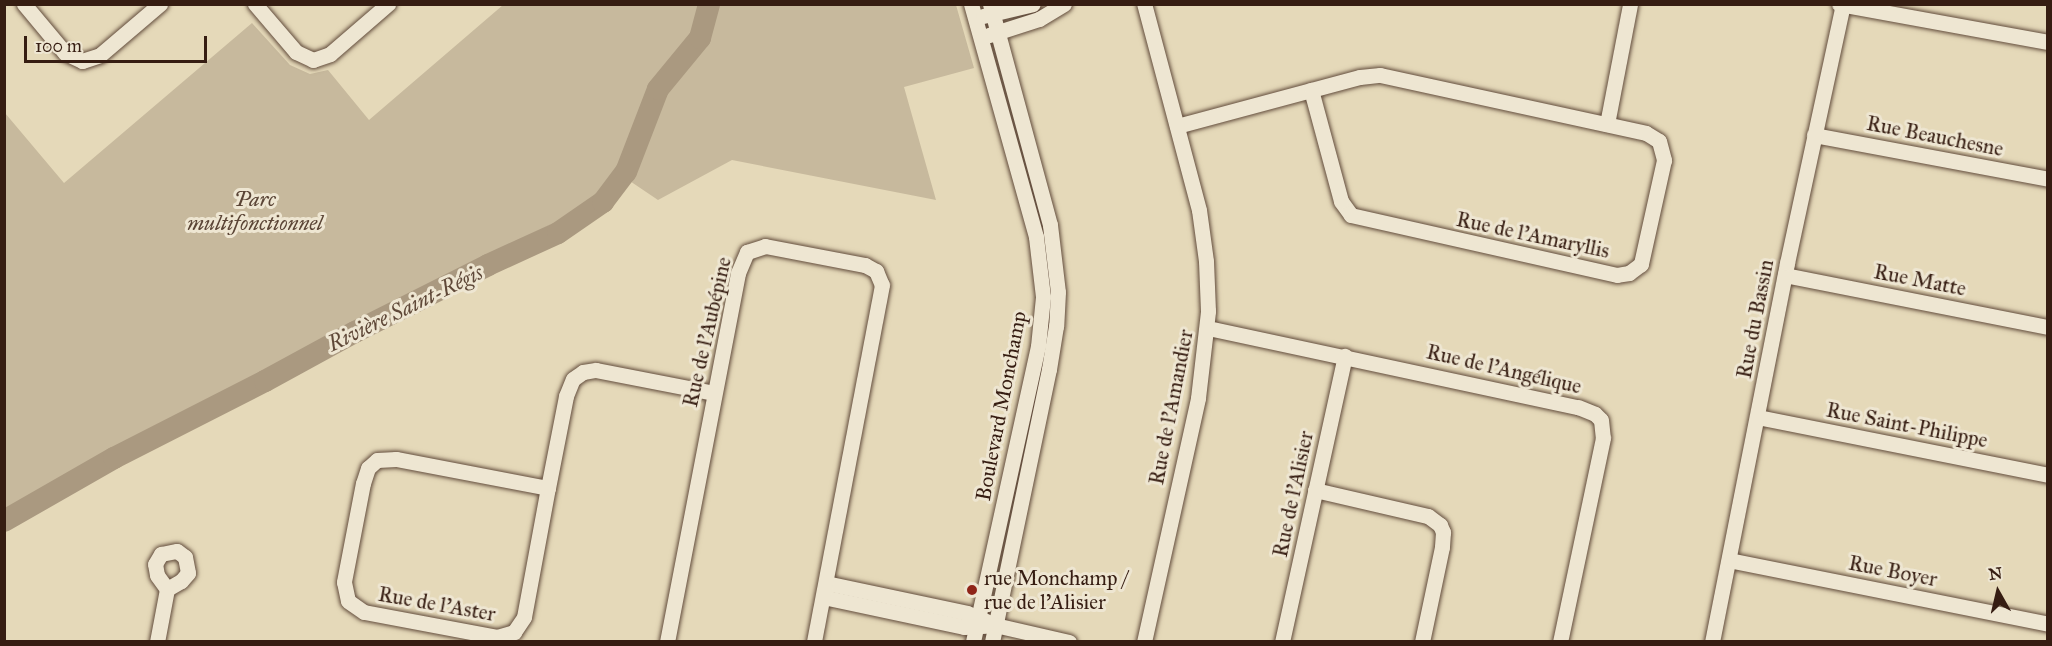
<!DOCTYPE html>
<html>
<head>
<meta charset="utf-8">
<style>
	body { margin:0 }
	#map { position:relative; width:2052px; height:646px; overflow:hidden; background:#e5d9b9; font-family:"IM FELL Great Primer",serif }
	div>[style] { position:absolute }
	[style*='--x'] { left:calc(var(--x)*1px); top:calc(var(--y)*1px); width:calc(var(--w)*1px); rotate:calc(var(--a)*1deg) }
	.green>* { inset:0; background:#c7b99d }
	.river>* { height:22px; margin:-11px; padding:0 11px; transform-origin:11px; border-radius:11px; background:#aa9980 }
	.roads { filter:drop-shadow(0 0 2px #624c3c) drop-shadow(0 0 2px #624c3c) }
	.minor>* { height:15px; margin:-7.5px; padding:0 7.5px; transform-origin:7.5px; border-radius:7.5px; background:#eee6d2 }
	.dots>* { width:16px; height:16px; translate:-50% -50%; box-sizing:border-box; border:3px solid #eee6d2; border-radius:50% }
	span { translate:-50% -50%; white-space:nowrap; text-align:center; line-height:1.15; -webkit-text-stroke:6px #eee6d2; paint-order:stroke }
	.street-label { font-size:21px; color:#361d12 }
	.park-label { font-size:21px; color:#5a4435; font-style:italic }
	.poi-label { font-size:21px; color:#361d12 }
	.left { translate:0 -50%; text-align:left }
	.water-label { font-size:22px; color:#5f4838; font-style:italic }
	.frame { position:absolute; inset:0; border:6px solid #361d12; pointer-events:none }
	.north { position:absolute; left:1968px; top:562px; width:60px; height:60px; -webkit-text-stroke:4px #eee6d2; paint-order:stroke; rotate:352deg; font-size:16px; font-weight:700; line-height:24px; text-align:center; color:#361d12 }
	.north::after { content:''; display:block; margin:auto; width:21px; height:27px; background:#361d12; clip-path:polygon(50% 0,100% 100%,50% 72%,0 100%) }
	.scale { position:absolute; left:24px; top:36px; width:183px; height:27px; box-sizing:border-box; border:3px solid #361d12; border-top:0; padding-left:8px; font-size:18px; line-height:21px; white-space:nowrap; color:#361d12; -webkit-text-stroke:4px #eee6d2; paint-order:stroke }
</style>
</head>
<body>
<div id="map">
	<div class="green">
		<div style="clip-path:polygon(503px 5px,956px 5px,974px 68px,904px 87px,936px 200px,732px 160px,658px 200px,618px 173px,588px 206px,352px 324px,5px 510px,5px 113px,64px 183px,252px 23px,290px 65px,310px 74px,328px 70px,369px 120px)"></div>
	</div>
	<div class="river">
		<div style="--x:4;--y:521;--w:127;--a:-29.8"></div>
		<div style="--x:114;--y:458;--w:169;--a:-27"></div>
		<div style="--x:265;--y:381;--w:102;--a:-28.6"></div>
		<div style="--x:355;--y:332;--w:149;--a:-26.7"></div>
		<div style="--x:488;--y:265;--w:77;--a:-24.6"></div>
		<div style="--x:558;--y:233;--w:55;--a:-34.6"></div>
		<div style="--x:603;--y:202;--w:38;--a:-53"></div>
		<div style="--x:626;--y:172;--w:89;--a:-68.9"></div>
		<div style="--x:658;--y:89;--w:66;--a:-50.5"></div>
		<div style="--x:700;--y:38;--w:35;--a:-75"></div>
	</div>
	<div class="roads">
		<div class="minor">
			<div style="--x:24;--y:4;--w:64;--a:50.1"></div>
			<div style="--x:65;--y:53;--w:19;--a:25"></div>
			<div style="--x:82;--y:61;--w:19;--a:-18"></div>
			<div style="--x:100;--y:55;--w:79;--a:-40.4"></div>
			<div style="--x:255;--y:4;--w:63;--a:49.5"></div>
			<div style="--x:296;--y:52;--w:19;--a:25"></div>
			<div style="--x:313;--y:60;--w:18;--a:-19"></div>
			<div style="--x:330;--y:54;--w:77;--a:-40.8"></div>
			<div style="--x:971;--y:4;--w:242;--a:74.4"></div>
			<div style="--x:1036;--y:237;--w:60;--a:83.3"></div>
			<div style="--x:1043;--y:297;--w:49;--a:95.8"></div>
			<div style="--x:1038;--y:346;--w:303;--a:102.4"></div>
			<div style="--x:990;--y:4;--w:229;--a:74.8"></div>
			<div style="--x:1050;--y:225;--w:67;--a:83.2"></div>
			<div style="--x:1058;--y:292;--w:34;--a:93"></div>
			<div style="--x:1056;--y:326;--w:44;--a:99.2"></div>
			<div style="--x:1049;--y:369;--w:279;--a:101.8"></div>
			<div style="--x:1839;--y:4;--w:212;--a:10.3"></div>
			<div style="--x:983;--y:16;--w:51;--a:-13.5"></div>
			<div style="--x:989;--y:35;--w:52;--a:-17.7"></div>
			<div style="--x:1039;--y:19;--w:29;--a:-31"></div>
			<div style="--x:1607;--y:124;--w:122;--a:-79.1"></div>
			<div style="--x:1177;--y:126;--w:189;--a:-15"></div>
			<div style="--x:1360;--y:77;--w:20;--a:-6"></div>
			<div style="--x:1380;--y:75;--w:272;--a:12.3"></div>
			<div style="--x:1646;--y:133;--w:15;--a:32"></div>
			<div style="--x:1659;--y:141;--w:20;--a:75"></div>
			<div style="--x:1664;--y:160;--w:107;--a:102.5"></div>
			<div style="--x:1641;--y:264;--w:15;--a:143"></div>
			<div style="--x:1629;--y:273;--w:12;--a:171"></div>
			<div style="--x:1617;--y:275;--w:273;--a:-167.3"></div>
			<div style="--x:1351;--y:215;--w:17;--a:-126"></div>
			<div style="--x:1341;--y:201;--w:115;--a:-105.1"></div>
			<div style="--x:1814;--y:135;--w:238;--a:10.6"></div>
			<div style="--x:1785;--y:275;--w:268;--a:11.2"></div>
			<div style="--x:1208;--y:328;--w:378;--a:12.1"></div>
			<div style="--x:1578;--y:407;--w:18;--a:22"></div>
			<div style="--x:1595;--y:414;--w:8;--a:45"></div>
			<div style="--x:1601;--y:420;--w:18;--a:84"></div>
			<div style="--x:1603;--y:438;--w:208;--a:101.9"></div>
			<div style="--x:1758;--y:417;--w:296;--a:11.3"></div>
			<div style="--x:548;--y:488;--w:155;--a:-169.2"></div>
			<div style="--x:396;--y:459;--w:19;--a:177"></div>
			<div style="--x:377;--y:460;--w:12;--a:138"></div>
			<div style="--x:368;--y:468;--w:16;--a:108"></div>
			<div style="--x:363;--y:483;--w:101;--a:100.9"></div>
			<div style="--x:344;--y:582;--w:19;--a:78"></div>
			<div style="--x:348;--y:601;--w:19;--a:35"></div>
			<div style="--x:364;--y:612;--w:135;--a:10.6"></div>
			<div style="--x:497;--y:637;--w:18;--a:-16"></div>
			<div style="--x:514;--y:632;--w:18;--a:-56"></div>
			<div style="--x:524;--y:617;--w:131;--a:-79.5"></div>
			<div style="--x:548;--y:488;--w:94;--a:-78.9"></div>
			<div style="--x:566;--y:396;--w:18;--a:-68"></div>
			<div style="--x:573;--y:379;--w:12;--a:-35"></div>
			<div style="--x:583;--y:372;--w:13;--a:-9"></div>
			<div style="--x:596;--y:370;--w:120;--a:11"></div>
			<div style="--x:1315;--y:490;--w:116;--a:13"></div>
			<div style="--x:1428;--y:516;--w:15;--a:37"></div>
			<div style="--x:1440;--y:525;--w:8;--a:67"></div>
			<div style="--x:1443;--y:532;--w:15;--a:94"></div>
			<div style="--x:1442;--y:547;--w:97;--a:101.9"></div>
			<div style="--x:177;--y:551;--w:10;--a:37"></div>
			<div style="--x:185;--y:557;--w:16;--a:79"></div>
			<div style="--x:188;--y:573;--w:11;--a:131"></div>
			<div style="--x:181;--y:581;--w:16;--a:150"></div>
			<div style="--x:167;--y:589;--w:17;--a:-126"></div>
			<div style="--x:157;--y:575;--w:11;--a:-100"></div>
			<div style="--x:155;--y:564;--w:12;--a:-59"></div>
			<div style="--x:161;--y:554;--w:16;--a:-11"></div>
			<div style="--x:1729;--y:560;--w:325;--a:11.3"></div>
			<div style="--x:826;--y:583;--w:144;--a:12"></div>
			<div style="--x:967;--y:613;--w:30;--a:23"></div>
			<div style="--x:995;--y:625;--w:76;--a:12.9"></div>
			<div style="--x:823;--y:597;--w:144;--a:12"></div>
			<div style="--x:964;--y:627;--w:22;--a:-3"></div>
			<div style="--x:157;--y:642;--w:54;--a:-79.3"></div>
			<div style="--x:667;--y:642;--w:376;--a:-79.1"></div>
			<div style="--x:738;--y:273;--w:23;--a:-67"></div>
			<div style="--x:747;--y:252;--w:19;--a:-18"></div>
			<div style="--x:765;--y:246;--w:102;--a:10.8"></div>
			<div style="--x:865;--y:265;--w:13;--a:29"></div>
			<div style="--x:876;--y:271;--w:15;--a:67"></div>
			<div style="--x:882;--y:285;--w:363;--a:100.8"></div>
			<div style="--x:1144;--y:642;--w:250;--a:-77.5"></div>
			<div style="--x:1198;--y:398;--w:88;--a:-83.4"></div>
			<div style="--x:1208;--y:311;--w:50;--a:-92.3"></div>
			<div style="--x:1206;--y:261;--w:51;--a:-97.8"></div>
			<div style="--x:1199;--y:210;--w:213;--a:-104.9"></div>
			<div style="--x:1282;--y:642;--w:293;--a:-77.6"></div>
			<div style="--x:1712;--y:642;--w:386;--a:-78.8"></div>
			<div style="--x:1787;--y:263;--w:264;--a:-77.8"></div>
		</div>
	</div>
	<div class="dots">
		<div style="left:972px;top:590px;background:#8f2418"></div>
	</div>
	<div class="street-label">
		<span style="left:1935px;top:136px;rotate:11deg">Rue Beauchesne</span>
		<span style="left:1533px;top:235px;rotate:12deg">Rue de l'Amaryllis</span>
		<span style="left:1920px;top:280px;rotate:11deg">Rue Matte</span>
		<span style="left:1755px;top:319px;rotate:-79deg">Rue du Bassin</span>
		<span style="left:707px;top:332px;rotate:-77deg">Rue de l'Aubépine</span>
		<span style="left:1504px;top:369px;rotate:13deg">Rue de l'Angélique</span>
		<span style="left:1001px;top:406px;rotate:-79deg">Boulevard Monchamp</span>
		<span style="left:1171px;top:407px;rotate:-79deg">Rue de l'Amandier</span>
		<span style="left:1907px;top:425px;rotate:11deg">Rue Saint-Philippe</span>
		<span style="left:1293px;top:494px;rotate:-78deg">Rue de l'Alisier</span>
		<span style="left:1893px;top:571px;rotate:11deg">Rue Boyer</span>
		<span style="left:437px;top:604px;rotate:10deg">Rue de l'Aster</span>
	</div>
	<div class="park-label">
		<span style="left:255px;top:211px">Parc<br>multifonctionnel</span>
	</div>
	<div class="poi-label">
		<span class="left" style="left:984px;top:590px">rue Monchamp /<br>rue de l'Alisier</span>
	</div>
	<div class="water-label">
		<span style="left:405px;top:308px;rotate:-26deg">Rivière Saint-Régis</span>
	</div>
	<div class="frame"></div>
	<div class="north">N</div>
	<div class="scale">100 m</div>
</div>
</body>
</html>
